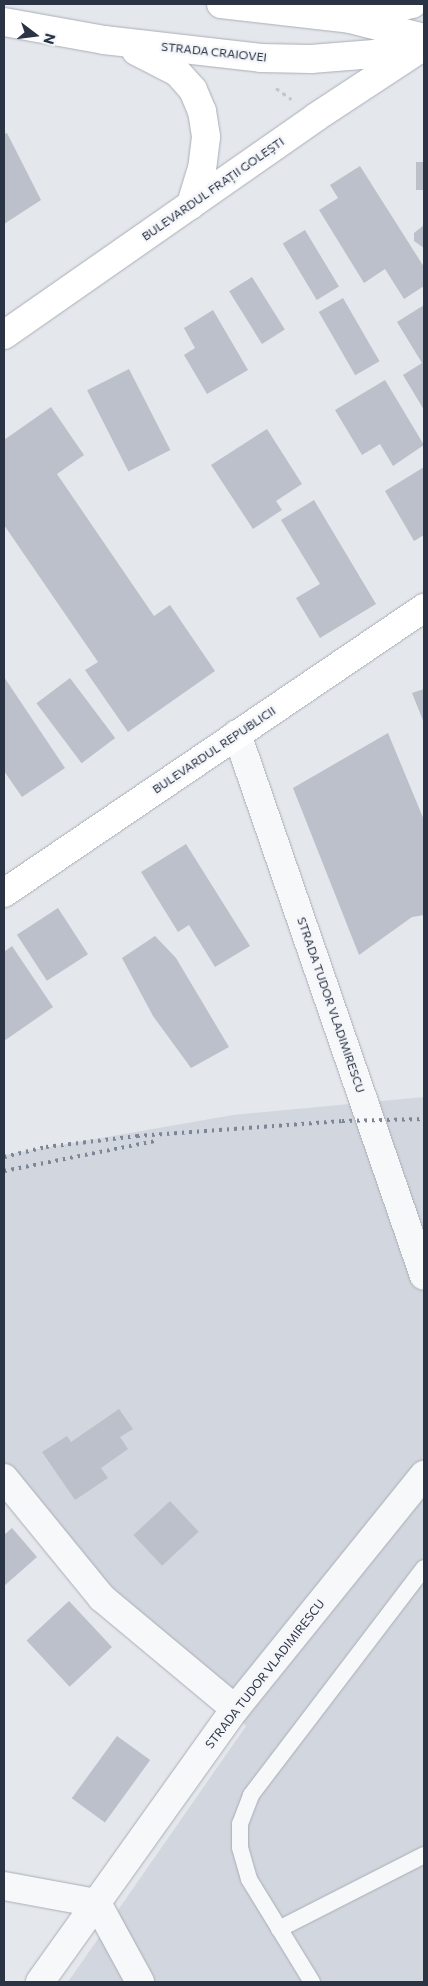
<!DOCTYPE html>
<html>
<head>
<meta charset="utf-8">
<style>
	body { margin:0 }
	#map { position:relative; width:428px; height:1986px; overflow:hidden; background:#e4e7ec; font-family:Commissioner,sans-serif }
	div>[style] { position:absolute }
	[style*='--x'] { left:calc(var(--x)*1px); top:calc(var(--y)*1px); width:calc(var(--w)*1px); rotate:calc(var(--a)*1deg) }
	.built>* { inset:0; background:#d2d6de }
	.building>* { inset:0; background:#bbc0ca; transform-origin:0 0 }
	.path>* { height:3px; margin-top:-1.5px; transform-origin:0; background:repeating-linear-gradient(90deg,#c2c5cb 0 4px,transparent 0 8px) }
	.roads { filter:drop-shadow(0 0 1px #a9aeb7) drop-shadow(0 0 1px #a9aeb7) }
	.lane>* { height:16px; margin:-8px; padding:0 8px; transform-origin:8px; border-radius:8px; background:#f7f8fa }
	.street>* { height:28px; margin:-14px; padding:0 14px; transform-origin:14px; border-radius:14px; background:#f7f8fa }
	.primary>* { height:28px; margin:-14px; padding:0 14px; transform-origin:14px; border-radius:14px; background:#fff }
	.rail>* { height:4px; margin-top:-2px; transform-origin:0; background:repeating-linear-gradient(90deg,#7d8696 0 2.5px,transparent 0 7.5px) }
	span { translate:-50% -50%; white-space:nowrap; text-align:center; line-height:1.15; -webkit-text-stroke:4.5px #f4f6f9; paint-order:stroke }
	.street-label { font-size:12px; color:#2b3445 }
	.frame { position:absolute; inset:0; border:5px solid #2b3445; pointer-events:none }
	.north { position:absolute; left:10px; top:10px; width:50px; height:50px; -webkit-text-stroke:4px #f4f6f9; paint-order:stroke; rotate:105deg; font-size:14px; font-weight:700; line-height:20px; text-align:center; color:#2b3445 }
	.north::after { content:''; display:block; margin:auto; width:18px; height:22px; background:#2b3445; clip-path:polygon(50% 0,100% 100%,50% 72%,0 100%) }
</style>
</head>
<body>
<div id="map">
	<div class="built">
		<div style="clip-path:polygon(424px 1097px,424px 1982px,68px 1982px,246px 1726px,50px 1523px,4px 1466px,4px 1155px,233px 1115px)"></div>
	</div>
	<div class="building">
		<div style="clip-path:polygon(7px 133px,41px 200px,4px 224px,4px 134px)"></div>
		<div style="left:416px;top:162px;width:8px;height:28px"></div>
		<div style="clip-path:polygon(360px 166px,424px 267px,424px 286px,404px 299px,385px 269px,364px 283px,319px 210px,338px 198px,330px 185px)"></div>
		<div style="clip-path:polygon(424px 225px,424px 248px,414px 241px,414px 233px)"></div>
		<div style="left:305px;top:230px;width:66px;height:26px;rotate:59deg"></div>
		<div style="left:252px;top:277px;width:62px;height:27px;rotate:58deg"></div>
		<div style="left:343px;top:298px;width:73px;height:28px;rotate:60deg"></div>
		<div style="clip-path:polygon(424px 305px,424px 410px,403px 375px,422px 363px,397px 322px)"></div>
		<div style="clip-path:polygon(213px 310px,248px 370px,207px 394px,184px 355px,195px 348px,184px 328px)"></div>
		<div style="left:129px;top:369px;width:91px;height:47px;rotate:63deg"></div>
		<div style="clip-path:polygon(385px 380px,424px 445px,393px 466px,380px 444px,362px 455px,335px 410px)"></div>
		<div style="clip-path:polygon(51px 407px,84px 455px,57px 474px,154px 616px,170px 605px,215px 671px,128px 732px,85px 670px,98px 662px,4px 525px,4px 440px)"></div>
		<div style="clip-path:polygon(267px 429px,302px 484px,276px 501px,282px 510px,253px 529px,211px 465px)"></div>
		<div style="clip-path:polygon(424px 467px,424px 535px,414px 541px,385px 491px)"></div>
		<div style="clip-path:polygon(314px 500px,376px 604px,320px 638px,296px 598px,320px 584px,281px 520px)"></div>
		<div style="clip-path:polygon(4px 677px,65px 768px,22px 797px,4px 771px)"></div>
		<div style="left:70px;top:678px;width:75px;height:42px;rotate:53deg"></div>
		<div style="clip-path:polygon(424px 689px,424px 723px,412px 693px)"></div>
		<div style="clip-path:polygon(388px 733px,424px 820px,424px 915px,412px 917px,359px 955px,293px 788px)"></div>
		<div style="clip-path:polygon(186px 844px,250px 946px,215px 967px,189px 925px,178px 932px,141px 872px)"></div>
		<div style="left:58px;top:908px;width:55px;height:49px;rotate:57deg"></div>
		<div style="clip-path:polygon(155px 936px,176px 958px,229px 1047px,191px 1068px,153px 1016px,122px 958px)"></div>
		<div style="clip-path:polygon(12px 946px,53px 1007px,4px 1041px,4px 952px)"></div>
		<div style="clip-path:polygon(119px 1409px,133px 1429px,120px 1437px,128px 1449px,101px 1468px,108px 1478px,75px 1500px,42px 1452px,67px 1436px,71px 1442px)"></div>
		<div style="left:170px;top:1501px;width:42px;height:50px;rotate:47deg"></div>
		<div style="clip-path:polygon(12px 1528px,37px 1557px,4px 1586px,4px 1535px)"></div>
		<div style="left:69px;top:1601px;width:63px;height:58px;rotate:47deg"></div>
		<div style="left:117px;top:1736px;width:41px;height:77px;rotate:36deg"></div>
	</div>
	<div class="path">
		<div style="--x:276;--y:88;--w:19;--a:36"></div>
	</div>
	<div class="roads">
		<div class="lane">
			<div style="--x:279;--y:1929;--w:163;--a:-27"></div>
			<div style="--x:312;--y:1982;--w:121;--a:-121.5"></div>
			<div style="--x:249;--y:1879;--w:33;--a:-106"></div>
			<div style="--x:240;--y:1847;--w:23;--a:-90"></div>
			<div style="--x:240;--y:1824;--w:31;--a:-69"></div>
			<div style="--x:251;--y:1795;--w:285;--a:-52.7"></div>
		</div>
		<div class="street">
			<div style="--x:237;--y:734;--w:573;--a:70.96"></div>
			<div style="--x:4;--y:1478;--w:155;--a:50.8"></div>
			<div style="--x:102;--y:1598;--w:173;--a:39.8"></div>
			<div style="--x:4;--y:1886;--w:95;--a:10.4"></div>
			<div style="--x:97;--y:1903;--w:90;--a:61.4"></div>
			<div style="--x:40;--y:1982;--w:335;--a:-54.5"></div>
			<div style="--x:235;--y:1709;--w:301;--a:-51.1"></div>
		</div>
		<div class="primary">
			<div style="--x:221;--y:4;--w:130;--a:6.6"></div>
			<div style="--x:350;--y:19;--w:76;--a:14.4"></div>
			<div style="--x:354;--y:18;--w:60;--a:-13.6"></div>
			<div style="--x:4;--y:22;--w:102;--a:10.2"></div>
			<div style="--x:104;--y:40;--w:158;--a:6.5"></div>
			<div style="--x:261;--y:58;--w:50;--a:1.1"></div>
			<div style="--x:311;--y:59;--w:63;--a:-4.5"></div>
			<div style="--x:374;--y:54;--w:43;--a:-13.4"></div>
			<div style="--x:136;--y:51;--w:46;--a:27.1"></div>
			<div style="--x:177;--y:72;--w:24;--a:48"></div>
			<div style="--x:193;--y:90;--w:23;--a:67"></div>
			<div style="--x:202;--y:111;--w:26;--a:81"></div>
			<div style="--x:206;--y:137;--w:31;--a:97"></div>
			<div style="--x:202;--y:168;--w:39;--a:107"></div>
			<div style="--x:4;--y:335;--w:381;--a:-34.9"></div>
			<div style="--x:316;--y:117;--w:129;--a:-33.3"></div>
			<div style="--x:4;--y:893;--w:508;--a:-34.16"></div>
		</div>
	</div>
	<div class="rail">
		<div style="--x:4;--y:1157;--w:43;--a:-13.4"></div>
		<div style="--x:46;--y:1147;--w:92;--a:-6.9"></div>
		<div style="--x:137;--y:1136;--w:206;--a:-4.2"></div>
		<div style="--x:342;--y:1121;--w:82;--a:-1.4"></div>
		<div style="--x:4;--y:1171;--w:155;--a:-11.2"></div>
	</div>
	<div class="street-label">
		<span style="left:214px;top:52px;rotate:6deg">STRADA CRAIOVEI</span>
		<span style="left:213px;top:189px;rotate:-35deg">BULEVARDUL FRAȚII GOLEȘTI</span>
		<span style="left:214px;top:750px;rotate:-34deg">BULEVARDUL REPUBLICII</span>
		<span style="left:331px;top:1005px;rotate:71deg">STRADA TUDOR VLADIMIRESCU</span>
		<span style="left:265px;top:1674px;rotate:-52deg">STRADA TUDOR VLADIMIRESCU</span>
	</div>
	<div class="frame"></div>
	<div class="north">N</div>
</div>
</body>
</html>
